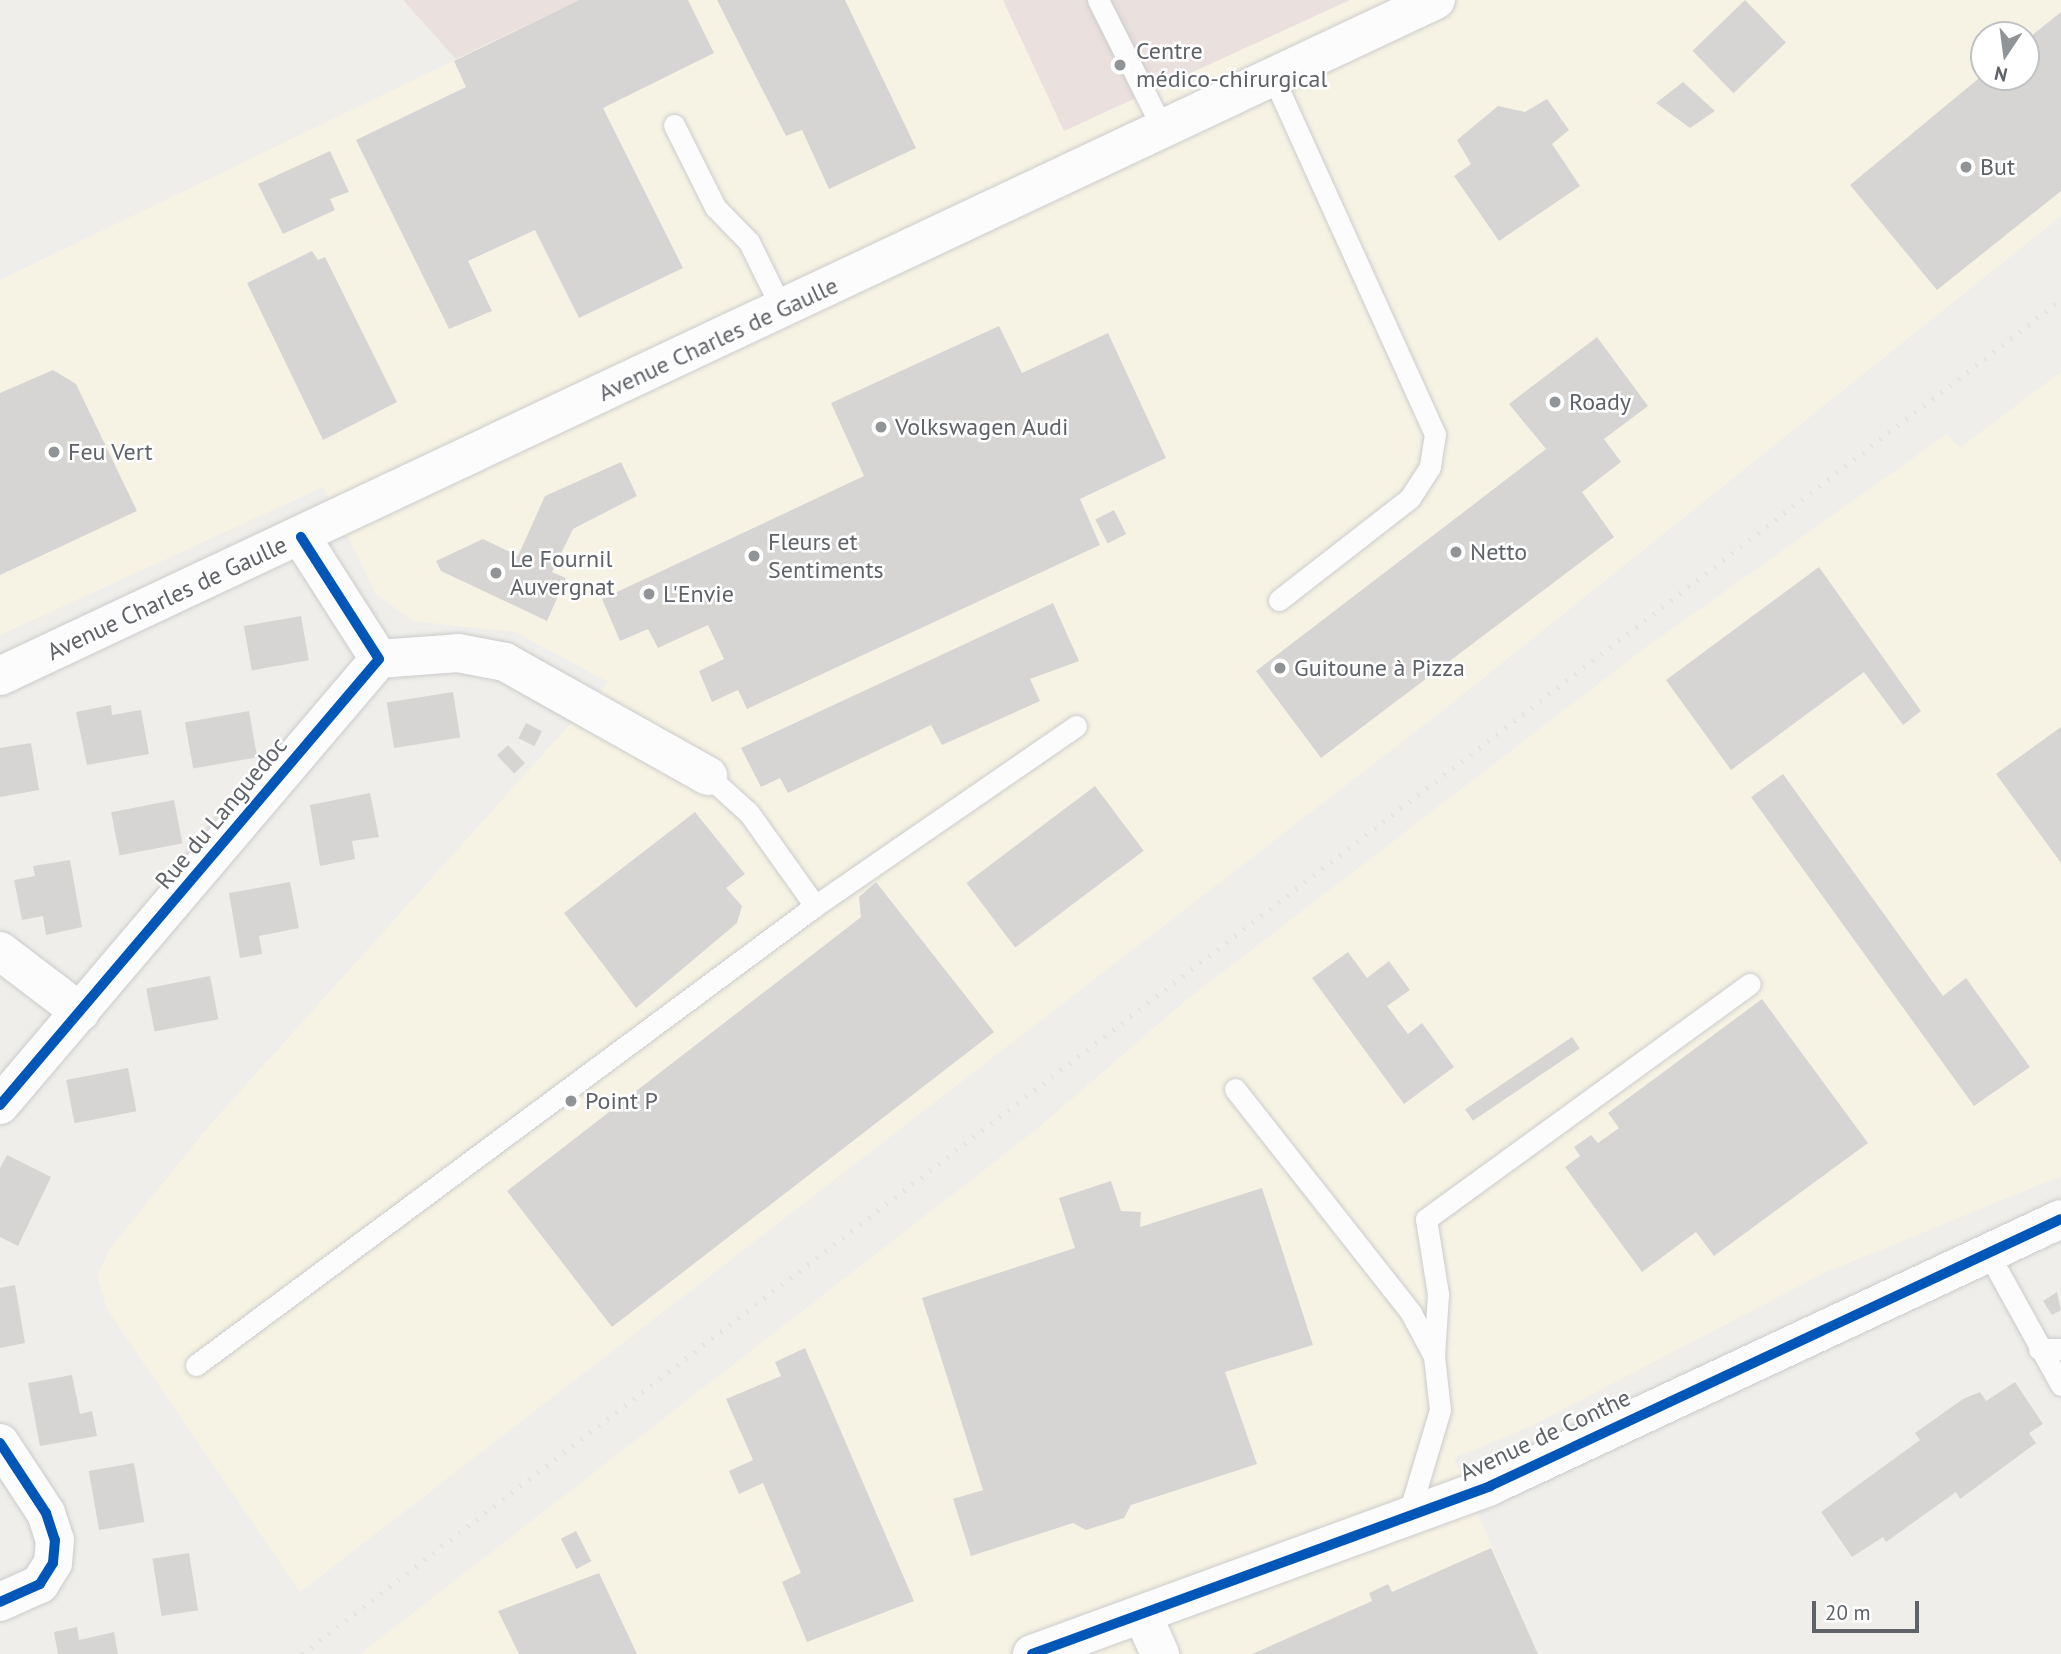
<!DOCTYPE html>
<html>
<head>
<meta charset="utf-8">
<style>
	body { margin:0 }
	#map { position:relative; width:2061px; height:1654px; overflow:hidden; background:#efeeea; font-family:"PT Sans",sans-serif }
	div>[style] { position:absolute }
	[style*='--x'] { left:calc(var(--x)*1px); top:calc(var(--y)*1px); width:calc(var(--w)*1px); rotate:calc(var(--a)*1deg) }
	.commercial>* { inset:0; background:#f7f3e4 }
	.medical>* { inset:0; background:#eae0de }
	.building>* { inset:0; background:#d6d5d3; transform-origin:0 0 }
	.roads { filter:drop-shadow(0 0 2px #cbcccc) drop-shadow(0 0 2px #cbcccc) }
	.lane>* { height:21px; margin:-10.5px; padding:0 10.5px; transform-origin:10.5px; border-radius:10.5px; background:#fdfcfc }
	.street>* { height:38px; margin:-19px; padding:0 19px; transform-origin:19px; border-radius:19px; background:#fdfcfc }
	.secondary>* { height:38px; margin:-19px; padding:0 19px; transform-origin:19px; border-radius:19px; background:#fdfcfc }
	.rail>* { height:5px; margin-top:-2.5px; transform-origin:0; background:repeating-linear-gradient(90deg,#e4e4e4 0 2px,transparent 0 11px) }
	.cycleway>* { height:10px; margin:-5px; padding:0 5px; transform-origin:5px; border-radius:5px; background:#0057b8 }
	.dots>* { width:19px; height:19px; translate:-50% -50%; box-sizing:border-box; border:4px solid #fff; border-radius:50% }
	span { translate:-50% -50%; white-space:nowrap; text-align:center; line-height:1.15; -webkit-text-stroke:5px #fff; paint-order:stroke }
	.poi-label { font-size:24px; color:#5f6368 }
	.left { translate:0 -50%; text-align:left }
	.street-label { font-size:24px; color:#5f6368 }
	.north { position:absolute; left:1970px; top:21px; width:70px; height:70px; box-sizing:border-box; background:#fff; border:2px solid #bfc1c3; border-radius:50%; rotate:193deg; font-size:19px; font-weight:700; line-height:28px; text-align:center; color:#5f6368 }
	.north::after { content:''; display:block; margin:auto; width:24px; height:32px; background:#919496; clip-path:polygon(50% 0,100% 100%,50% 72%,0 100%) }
	.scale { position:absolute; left:1812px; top:1601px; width:107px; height:32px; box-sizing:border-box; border:4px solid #5f6368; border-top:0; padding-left:9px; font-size:21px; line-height:24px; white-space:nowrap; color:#5f6368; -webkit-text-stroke:5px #fff; paint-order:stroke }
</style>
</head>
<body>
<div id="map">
	<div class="commercial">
		<div style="clip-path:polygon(evenodd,579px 0,1003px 0,1064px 130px,1350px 0,2061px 0,2061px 216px,1442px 711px,300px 1592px,107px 1309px,97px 1276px,110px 1249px,209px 1126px,608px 682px,515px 632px,413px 621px,376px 594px,323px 487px,0 635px,0 280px,579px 0,1984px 35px,2026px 35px,2026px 77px,1984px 77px,1984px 35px)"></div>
		<div style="clip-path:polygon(2061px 372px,2061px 1176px,1824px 1273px,1533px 1425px,1454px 1458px,1538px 1654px,360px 1654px,1037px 1129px,1185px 1001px,1645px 648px,1947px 434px,1960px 448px)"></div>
	</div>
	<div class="medical">
		<div style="clip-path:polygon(403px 0,579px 0,456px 59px)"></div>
		<div style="clip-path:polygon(1003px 0,1350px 0,1064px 131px)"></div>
	</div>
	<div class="building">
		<div style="clip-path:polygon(579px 0,688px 0,714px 53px,603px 108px,683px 268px,579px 318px,535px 230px,468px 261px,492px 311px,449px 329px,356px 140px,466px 87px,454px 61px)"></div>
		<div style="clip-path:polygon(717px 0,845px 0,916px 148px,829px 189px,802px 130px,786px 136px)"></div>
		<div style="left:1745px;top:0;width:59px;height:73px;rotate:46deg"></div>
		<div style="clip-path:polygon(2061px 12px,2061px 191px,1937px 290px,1850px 185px,1984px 74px,2026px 77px,2026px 40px)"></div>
		<div style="clip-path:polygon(1683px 82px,1715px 111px,1690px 128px,1656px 103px)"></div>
		<div style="clip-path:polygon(1547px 99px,1569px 130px,1552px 144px,1580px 186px,1499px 241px,1454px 176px,1471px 164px,1457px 140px,1498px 106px,1525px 112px)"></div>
		<div style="clip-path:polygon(330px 151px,349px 192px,330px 199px,335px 210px,283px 234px,258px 184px)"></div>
		<div style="clip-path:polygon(312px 251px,318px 260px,325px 257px,397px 402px,323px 440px,247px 283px)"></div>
		<div style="clip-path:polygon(999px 326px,1022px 373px,1108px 333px,1166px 458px,1080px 499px,1100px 545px,747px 709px,738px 690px,712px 702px,699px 671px,724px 659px,708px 625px,658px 648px,648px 629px,620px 641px,602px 599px,864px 476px,831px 403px)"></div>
		<div style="clip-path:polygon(1597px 337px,1648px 406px,1604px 439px,1621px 462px,1582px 492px,1614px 537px,1321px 758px,1256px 671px,1546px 449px,1509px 404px)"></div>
		<div style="clip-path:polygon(53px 370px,76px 384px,137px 511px,0 575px,0 393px)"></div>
		<div style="clip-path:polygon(621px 462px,637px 496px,573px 529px,552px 572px,566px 578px,547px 621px,441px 571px,436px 561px,483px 539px,518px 556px,545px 496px)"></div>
		<div style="left:1114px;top:510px;width:27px;height:21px;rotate:63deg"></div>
		<div style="clip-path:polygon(1819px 567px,1921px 711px,1903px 725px,1864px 672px,1731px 770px,1666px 680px)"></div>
		<div style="clip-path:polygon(1053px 603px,1079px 661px,1030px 679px,1040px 701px,942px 745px,931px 725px,788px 793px,780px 778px,761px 787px,741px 748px)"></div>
		<div style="left:301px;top:616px;width:45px;height:58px;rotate:80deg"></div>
		<div style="left:453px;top:692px;width:46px;height:67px;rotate:81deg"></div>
		<div style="clip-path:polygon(111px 705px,112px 715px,141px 710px,149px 754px,87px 765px,76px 712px)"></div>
		<div style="left:249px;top:711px;width:47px;height:65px;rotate:80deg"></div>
		<div style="left:526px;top:723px;width:18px;height:17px;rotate:27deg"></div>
		<div style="clip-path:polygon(2061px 727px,2061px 863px,1996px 774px)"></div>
		<div style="clip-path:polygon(31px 743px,39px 790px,0 797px,0 748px)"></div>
		<div style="left:508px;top:745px;width:25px;height:15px;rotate:47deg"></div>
		<div style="clip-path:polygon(1783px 774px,1943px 996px,1966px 978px,2030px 1067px,1974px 1106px,1751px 797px)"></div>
		<div style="left:1095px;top:786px;width:81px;height:161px;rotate:53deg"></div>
		<div style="clip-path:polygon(370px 793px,379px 837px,352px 841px,355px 859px,320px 866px,310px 805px)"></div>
		<div style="left:174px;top:800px;width:44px;height:64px;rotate:79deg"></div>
		<div style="clip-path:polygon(695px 812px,745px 874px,726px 888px,742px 906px,737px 923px,636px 1008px,564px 913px)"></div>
		<div style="clip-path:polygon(70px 860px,82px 927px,46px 935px,43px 916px,22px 920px,14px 880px,35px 876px,33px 866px)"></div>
		<div style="clip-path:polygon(290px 882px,299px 928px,259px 936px,262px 954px,240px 958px,229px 893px)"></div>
		<div style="clip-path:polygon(876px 882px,994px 1032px,612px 1327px,507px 1191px,861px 917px,859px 897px)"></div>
		<div style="clip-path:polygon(1348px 952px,1367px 978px,1389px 961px,1410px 990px,1387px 1006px,1408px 1034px,1422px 1023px,1454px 1067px,1404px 1104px,1312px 978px)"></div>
		<div style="left:210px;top:976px;width:44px;height:65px;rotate:79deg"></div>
		<div style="clip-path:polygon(1762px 999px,1868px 1143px,1714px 1256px,1696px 1232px,1642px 1272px,1565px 1167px,1580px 1156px,1574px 1147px,1591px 1135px,1598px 1143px,1619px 1128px,1608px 1113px)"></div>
		<div style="left:1572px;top:1037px;width:14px;height:129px;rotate:56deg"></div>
		<div style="left:128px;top:1068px;width:44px;height:63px;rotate:79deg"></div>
		<div style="clip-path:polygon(7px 1155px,51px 1177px,18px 1246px,0 1237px,0 1168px)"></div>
		<div style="clip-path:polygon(1111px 1181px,1121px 1211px,1141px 1212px,1140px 1227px,1262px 1188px,1313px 1345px,1225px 1372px,1257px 1464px,1131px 1505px,1124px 1518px,1086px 1530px,1073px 1523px,971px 1556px,953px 1499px,983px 1490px,922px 1298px,1075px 1248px,1059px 1198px)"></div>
		<div style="clip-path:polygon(15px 1285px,25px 1343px,0 1348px,0 1288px)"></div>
		<div style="clip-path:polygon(2057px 1292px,2061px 1310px,2052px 1315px,2043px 1301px)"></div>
		<div style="clip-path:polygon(805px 1348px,914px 1601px,807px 1642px,782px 1582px,801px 1573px,763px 1483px,739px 1494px,729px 1471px,753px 1460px,726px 1399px,781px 1376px,775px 1362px)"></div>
		<div style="clip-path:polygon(72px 1375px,80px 1414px,92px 1411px,97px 1436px,40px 1446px,28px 1383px)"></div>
		<div style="clip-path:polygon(2015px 1382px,2043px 1424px,2029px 1433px,2036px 1443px,1960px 1499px,1956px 1492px,1886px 1542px,1883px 1537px,1852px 1557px,1821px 1512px,1920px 1440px,1915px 1433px,1963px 1399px,1980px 1392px,1986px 1401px)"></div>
		<div style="left:134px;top:1463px;width:60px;height:46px;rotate:80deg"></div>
		<div style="left:576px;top:1531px;width:34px;height:17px;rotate:63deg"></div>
		<div style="clip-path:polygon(1491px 1548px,1538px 1654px,1252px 1654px,1372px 1601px,1369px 1593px,1388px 1584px,1392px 1592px)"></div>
		<div style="left:189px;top:1553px;width:58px;height:37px;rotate:81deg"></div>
		<div style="clip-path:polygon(599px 1573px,637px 1654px,519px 1654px,498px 1611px)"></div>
		<div style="clip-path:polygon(77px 1627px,79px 1640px,114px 1632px,118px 1654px,58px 1654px,54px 1632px)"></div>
	</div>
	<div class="roads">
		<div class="lane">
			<div style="--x:1098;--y:0;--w:144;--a:63.3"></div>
			<div style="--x:1273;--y:77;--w:392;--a:65.6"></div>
			<div style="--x:1435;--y:434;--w:33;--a:99"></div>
			<div style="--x:1430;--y:467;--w:37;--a:123"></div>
			<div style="--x:1410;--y:498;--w:166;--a:142.1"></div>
			<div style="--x:674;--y:125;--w:92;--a:63.4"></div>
			<div style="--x:715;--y:207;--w:49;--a:45.8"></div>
			<div style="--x:749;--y:242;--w:75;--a:63.8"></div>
			<div style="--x:708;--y:776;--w:55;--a:42.1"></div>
			<div style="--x:749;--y:813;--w:114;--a:54.6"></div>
			<div style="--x:1235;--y:1089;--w:285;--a:51.8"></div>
			<div style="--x:1411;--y:1313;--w:49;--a:61.9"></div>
			<div style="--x:1434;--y:1356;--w:54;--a:83.7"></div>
			<div style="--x:1440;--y:1410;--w:112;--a:106.7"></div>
			<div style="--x:1987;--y:1251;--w:153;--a:61.1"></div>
			<div style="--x:2039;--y:1349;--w:22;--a:0"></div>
			<div style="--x:1434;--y:1356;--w:62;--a:-86.3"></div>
			<div style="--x:1438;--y:1294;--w:76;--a:-99.1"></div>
			<div style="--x:1426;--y:1219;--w:400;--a:-36"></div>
			<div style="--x:196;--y:1365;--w:771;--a:-36.56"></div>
			<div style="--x:815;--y:906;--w:317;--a:-34.6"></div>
		</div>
		<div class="street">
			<div style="--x:379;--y:659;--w:79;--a:-4.3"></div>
			<div style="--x:458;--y:653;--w:48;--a:10.8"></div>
			<div style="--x:505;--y:662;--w:233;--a:29.3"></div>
			<div style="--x:0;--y:951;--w:101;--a:37.3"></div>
			<div style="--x:0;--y:1105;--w:585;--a:-49.64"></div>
			<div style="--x:379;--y:659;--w:145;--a:-122.6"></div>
			<div style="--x:0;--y:1443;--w:84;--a:56.7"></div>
			<div style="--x:46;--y:1513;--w:28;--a:72"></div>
			<div style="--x:55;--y:1540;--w:23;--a:95"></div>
			<div style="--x:53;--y:1563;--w:25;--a:122"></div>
			<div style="--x:40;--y:1584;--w:44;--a:155.8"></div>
			<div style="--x:1143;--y:1616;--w:42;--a:65.9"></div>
		</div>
		<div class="secondary">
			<div style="--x:0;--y:676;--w:1587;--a:-25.21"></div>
			<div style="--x:1032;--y:1654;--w:488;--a:-20.1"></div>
			<div style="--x:1490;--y:1486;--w:630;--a:-25.06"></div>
		</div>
	</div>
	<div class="rail">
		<div style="--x:302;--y:1654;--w:2220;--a:-37.59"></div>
	</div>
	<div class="cycleway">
		<div style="--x:0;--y:1105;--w:585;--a:-49.64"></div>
		<div style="--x:379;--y:659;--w:145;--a:-122.6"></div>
		<div style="--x:0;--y:1443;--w:84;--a:56.7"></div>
		<div style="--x:46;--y:1513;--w:28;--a:72"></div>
		<div style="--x:55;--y:1540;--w:23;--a:95"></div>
		<div style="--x:53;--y:1563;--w:25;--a:122"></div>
		<div style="--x:40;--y:1584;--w:44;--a:155.8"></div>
		<div style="--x:1032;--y:1654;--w:488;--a:-20.1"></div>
		<div style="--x:1490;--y:1486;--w:630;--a:-25.06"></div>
	</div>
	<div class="dots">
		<div style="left:1120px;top:65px;background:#919496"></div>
		<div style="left:1966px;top:167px;background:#919496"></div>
		<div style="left:1555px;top:402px;background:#919496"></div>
		<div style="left:881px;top:427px;background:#919496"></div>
		<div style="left:54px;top:452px;background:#919496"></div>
		<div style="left:1456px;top:552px;background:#919496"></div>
		<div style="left:754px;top:556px;background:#919496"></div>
		<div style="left:496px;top:573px;background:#919496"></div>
		<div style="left:649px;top:594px;background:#919496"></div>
		<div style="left:1280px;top:668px;background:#919496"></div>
		<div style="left:571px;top:1101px;background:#919496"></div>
	</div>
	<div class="poi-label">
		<span class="left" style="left:1136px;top:65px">Centre<br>médico-chirurgical</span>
		<span class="left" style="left:1980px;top:167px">But</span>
		<span class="left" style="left:1569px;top:402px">Roady</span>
		<span class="left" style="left:895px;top:427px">Volkswagen Audi</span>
		<span class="left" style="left:68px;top:452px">Feu Vert</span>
		<span class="left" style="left:768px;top:556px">Fleurs et<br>Sentiments</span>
		<span class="left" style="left:1470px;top:552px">Netto</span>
		<span class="left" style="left:510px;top:573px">Le Fournil<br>Auvergnat</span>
		<span class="left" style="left:663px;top:594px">L'Envie</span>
		<span class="left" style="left:1294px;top:668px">Guitoune à Pizza</span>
		<span class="left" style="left:585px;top:1101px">Point P</span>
	</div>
	<div class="street-label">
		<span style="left:718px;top:339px;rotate:-25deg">Avenue Charles de Gaulle</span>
		<span style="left:167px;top:598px;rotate:-25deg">Avenue Charles de Gaulle</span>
		<span style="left:221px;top:813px;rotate:-50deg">Rue du Languedoc</span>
		<span style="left:1545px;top:1435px;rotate:-25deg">Avenue de Conthe</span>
	</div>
	<div class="north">N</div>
	<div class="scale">20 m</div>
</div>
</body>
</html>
